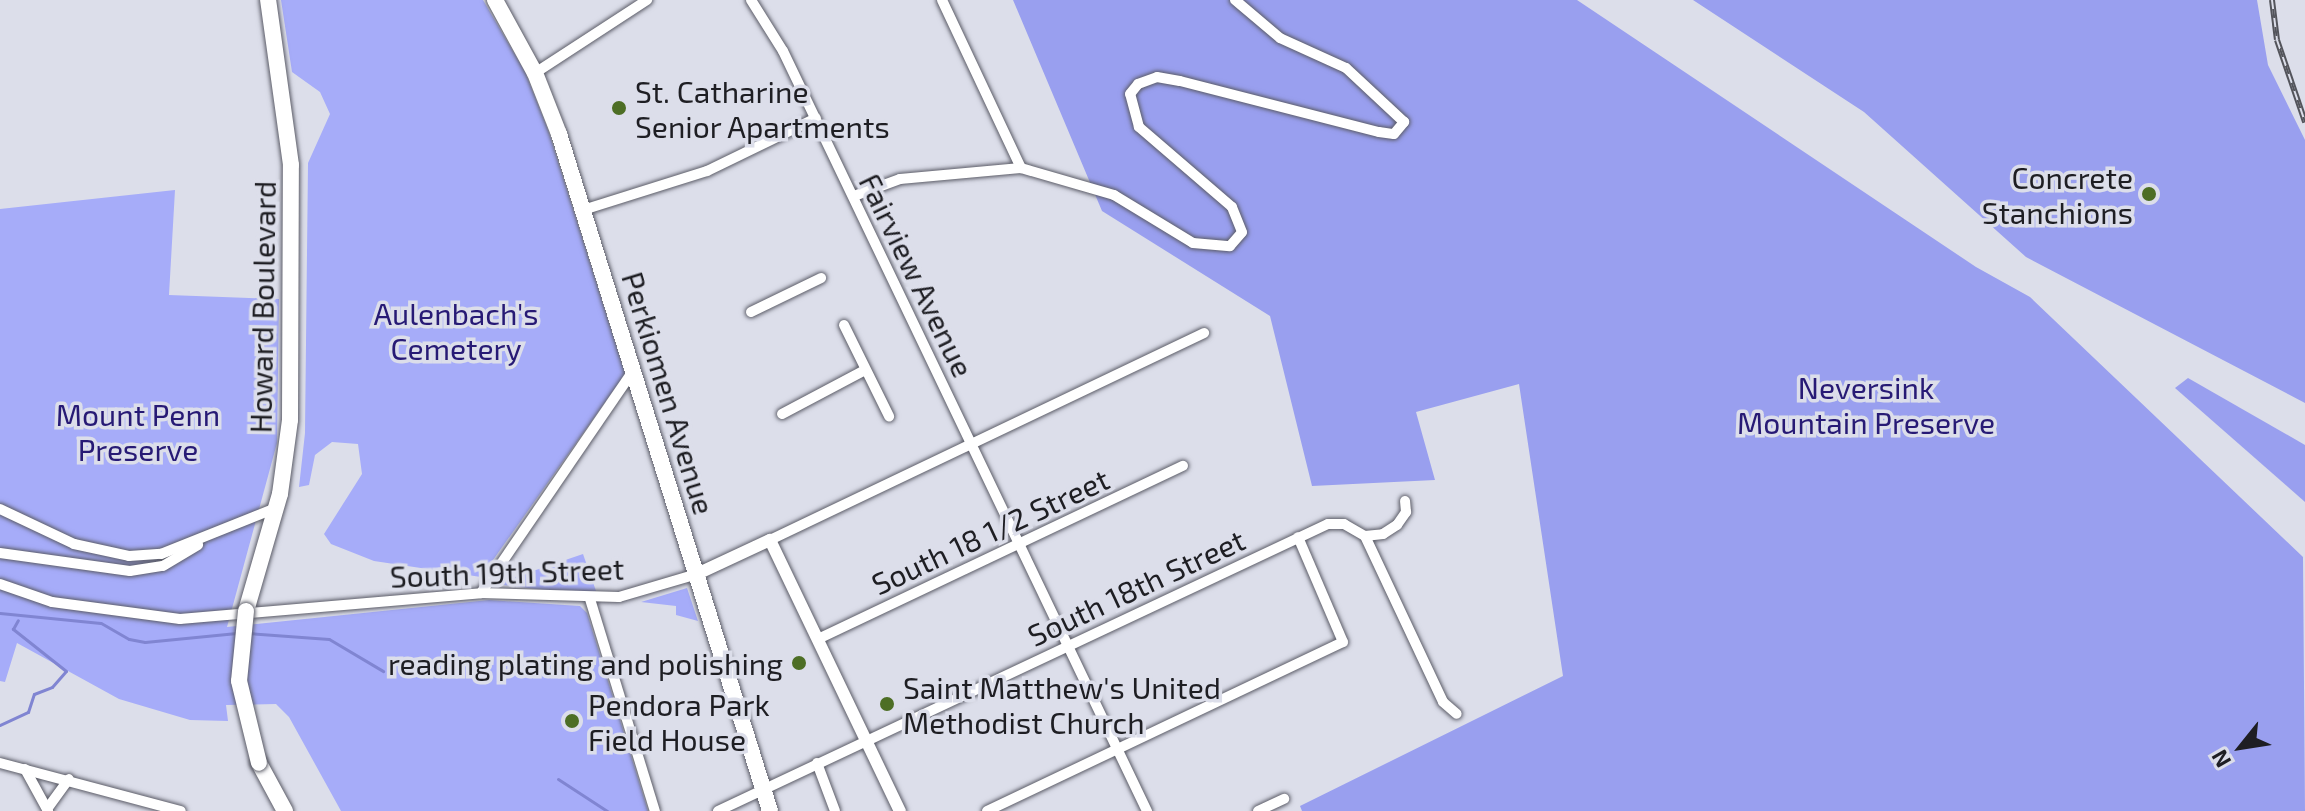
<!DOCTYPE html>
<html>
<head>
<meta charset="utf-8">
<style>
	body { margin:0 }
	#map { position:relative; width:2305px; height:811px; overflow:hidden; background:#dcdeea; font-family:"Exo 2",sans-serif }
	div>[style] { position:absolute }
	[style*='--x'] { left:calc(var(--x)*1px); top:calc(var(--y)*1px); width:calc(var(--w)*1px); rotate:calc(var(--a)*1deg) }
	.green>* { inset:0; background:#a6acf9 }
	.forest>* { inset:0; background:#999fef }
	.stream>* { height:3px; margin:-1.5px; padding:0 1.5px; transform-origin:1.5px; border-radius:1.5px; background:#8085d2 }
	.roads { filter:drop-shadow(0 0 2px #5b5c67) drop-shadow(0 0 2px #5b5c67) }
	.minor>* { height:10px; margin:-5px; padding:0 5px; transform-origin:5px; border-radius:5px; background:#fff }
	.tertiary>* { height:12px; margin:-6px; padding:0 6px; transform-origin:6px; border-radius:6px; background:#fff }
	.primary>* { height:16px; margin:-8px; padding:0 8px; transform-origin:8px; border-radius:8px; background:#fff }
	.rail>* { height:6px; margin-top:-3px; transform-origin:0; background:repeating-linear-gradient(90deg,#dcdeea 0 9px,#53545b 0 18px); box-sizing:border-box; border-block:2px solid #53545b }
	.bridges { filter:drop-shadow(0 0 2px #5b5c67) drop-shadow(0 0 2px #5b5c67) }
	.primary-bridge>* { height:16px; margin:-8px; padding:0 8px; transform-origin:8px; border-radius:8px; background:#fff }
	.dots>* { width:22px; height:22px; translate:-50% -50%; box-sizing:border-box; border:4px solid #dcdeea; border-radius:50% }
	span { translate:-50% -50%; white-space:nowrap; text-align:center; line-height:1.15; -webkit-text-stroke:7px #dcdeea; paint-order:stroke }
	.poi-label { font-size:30px; color:#1e1e23 }
	.left { translate:0 -50%; text-align:left }
	.right { translate:-100% -50%; text-align:right }
	.street-label { font-size:30px; color:#1e1e23 }
	.park-label { font-size:30px; color:#271a75 }
	.north { position:absolute; left:2201px; top:707px; width:80px; height:80px; -webkit-text-stroke:6px #dcdeea; paint-order:stroke; rotate:240deg; font-size:22px; font-weight:700; line-height:32px; text-align:center; color:#1e1e23 }
	.north::after { content:''; display:block; margin:auto; width:28px; height:36px; background:#1e1e23; clip-path:polygon(50% 0,100% 100%,50% 72%,0 100%) }
</style>
</head>
<body>
<div id="map">
	<div class="green">
		<div style="clip-path:polygon(281px 0,483px 0,525px 72px,548px 130px,625px 374px,481px 577px,374px 561px,331px 544px,324px 534px,362px 474px,358px 444px,332px 442px,315px 455px,309px 485px,299px 487px,305px 433px,308px 163px,330px 114px,320px 92px,292px 72px)"></div>
		<div style="clip-path:polygon(175px 190px,169px 295px,279px 299px,277px 443px,227px 627px,489px 600px,580px 606px,587px 613px,648px 811px,341px 811px,289px 717px,276px 704px,226px 705px,228px 721px,190px 720px,119px 699px,17px 643px,5px 682px,0 681px,0 209px)"></div>
		<div style="clip-path:polygon(583px 554px,596px 591px,576px 594px,495px 584px)"></div>
		<div style="clip-path:polygon(687px 588px,698px 621px,676px 615px,676px 606px,641px 602px)"></div>
	</div>
	<div class="forest">
		<div style="clip-path:polygon(1013px 0,1577px 0,1976px 267px,2030px 297px,2303px 557px,2305px 811px,1302px 811px,1300px 806px,1563px 676px,1519px 384px,1416px 412px,1435px 480px,1312px 486px,1270px 316px,1102px 211px)"></div>
		<div style="clip-path:polygon(1693px 0,2257px 0,2268px 65px,2305px 140px,2305px 403px,2026px 257px,1864px 112px)"></div>
		<div style="clip-path:polygon(2188px 378px,2305px 445px,2305px 502px,2175px 388px)"></div>
	</div>
	<div class="stream">
		<div style="--x:0;--y:613;--w:101;--a:5.7"></div>
		<div style="--x:101;--y:623;--w:32;--a:30"></div>
		<div style="--x:129;--y:639;--w:16;--a:11"></div>
		<div style="--x:145;--y:642;--w:92;--a:-5.6"></div>
		<div style="--x:248;--y:633;--w:81;--a:4.2"></div>
		<div style="--x:329;--y:639;--w:63;--a:30.7"></div>
		<div style="--x:0;--y:725;--w:31;--a:-25"></div>
		<div style="--x:28;--y:712;--w:19;--a:-72"></div>
		<div style="--x:34;--y:694;--w:19;--a:-21"></div>
		<div style="--x:52;--y:687;--w:21;--a:-49"></div>
		<div style="--x:66;--y:671;--w:68;--a:-141.6"></div>
		<div style="--x:13;--y:629;--w:10;--a:-61"></div>
		<div style="--x:558;--y:779;--w:59;--a:33.1"></div>
	</div>
	<div class="roads">
		<div class="minor">
			<div style="--x:751;--y:0;--w:60;--a:57.9"></div>
			<div style="--x:783;--y:51;--w:843;--a:64.41"></div>
			<div style="--x:942;--y:0;--w:186;--a:64.8"></div>
			<div style="--x:535;--y:73;--w:134;--a:-33.1"></div>
			<div style="--x:854;--y:196;--w:49;--a:-20.3"></div>
			<div style="--x:900;--y:179;--w:121;--a:-5.2"></div>
			<div style="--x:1021;--y:168;--w:97;--a:16.2"></div>
			<div style="--x:1114;--y:195;--w:92;--a:31.3"></div>
			<div style="--x:1193;--y:243;--w:37;--a:5"></div>
			<div style="--x:1230;--y:246;--w:18;--a:-49"></div>
			<div style="--x:1242;--y:232;--w:27;--a:-112"></div>
			<div style="--x:1232;--y:207;--w:123;--a:-139.3"></div>
			<div style="--x:1139;--y:127;--w:34;--a:-105"></div>
			<div style="--x:1130;--y:94;--w:13;--a:-51"></div>
			<div style="--x:1138;--y:84;--w:20;--a:-20"></div>
			<div style="--x:1157;--y:77;--w:23;--a:10"></div>
			<div style="--x:1180;--y:81;--w:205;--a:14.4"></div>
			<div style="--x:1379;--y:132;--w:15;--a:8"></div>
			<div style="--x:1394;--y:134;--w:16;--a:-50"></div>
			<div style="--x:1404;--y:122;--w:79;--a:-137"></div>
			<div style="--x:1346;--y:68;--w:72;--a:-155.6"></div>
			<div style="--x:1280;--y:38;--w:59;--a:-139.8"></div>
			<div style="--x:583;--y:210;--w:130;--a:-17.5"></div>
			<div style="--x:707;--y:171;--w:121;--a:-25.9"></div>
			<div style="--x:751;--y:312;--w:78;--a:-25.9"></div>
			<div style="--x:844;--y:325;--w:102;--a:63.7"></div>
			<div style="--x:782;--y:414;--w:94;--a:-27.9"></div>
			<div style="--x:0;--y:509;--w:82;--a:25.3"></div>
			<div style="--x:74;--y:544;--w:56;--a:12.3"></div>
			<div style="--x:129;--y:556;--w:32;--a:-4"></div>
			<div style="--x:161;--y:554;--w:124;--a:-21.8"></div>
			<div style="--x:1365;--y:536;--w:18;--a:-6"></div>
			<div style="--x:1383;--y:534;--w:17;--a:-33"></div>
			<div style="--x:1397;--y:525;--w:16;--a:-55"></div>
			<div style="--x:1406;--y:512;--w:11;--a:-95"></div>
			<div style="--x:770;--y:540;--w:481;--a:-25.5"></div>
			<div style="--x:0;--y:553;--w:131;--a:7.9"></div>
			<div style="--x:130;--y:571;--w:33;--a:-9"></div>
			<div style="--x:163;--y:566;--w:41;--a:-31"></div>
			<div style="--x:0;--y:584;--w:55;--a:19.1"></div>
			<div style="--x:52;--y:602;--w:129;--a:7.6"></div>
			<div style="--x:180;--y:619;--w:302;--a:-4.9"></div>
			<div style="--x:481;--y:593;--w:138;--a:1.7"></div>
			<div style="--x:619;--y:597;--w:81;--a:-16.4"></div>
			<div style="--x:481;--y:593;--w:269;--a:-55.6"></div>
			<div style="--x:590;--y:599;--w:222;--a:73"></div>
			<div style="--x:818;--y:639;--w:404;--a:-25.4"></div>
			<div style="--x:0;--y:763;--w:187;--a:14.9"></div>
			<div style="--x:817;--y:763;--w:51;--a:69.4"></div>
			<div style="--x:25;--y:769;--w:48;--a:61.3"></div>
			<div style="--x:47;--y:809;--w:37;--a:-54"></div>
			<div style="--x:718;--y:811;--w:674;--a:-25.2"></div>
			<div style="--x:1328;--y:524;--w:16;--a:0"></div>
			<div style="--x:1344;--y:524;--w:24;--a:30"></div>
			<div style="--x:1365;--y:536;--w:183;--a:64.8"></div>
			<div style="--x:1443;--y:702;--w:18;--a:41"></div>
			<div style="--x:987;--y:811;--w:394;--a:-25.4"></div>
			<div style="--x:1343;--y:642;--w:114;--a:-113.2"></div>
			<div style="--x:1258;--y:811;--w:29;--a:-25"></div>
		</div>
		<div class="tertiary">
			<div style="--x:697;--y:574;--w:81;--a:-25"></div>
			<div style="--x:770;--y:540;--w:301;--a:64.4"></div>
		</div>
		<div class="primary">
			<div style="--x:495;--y:0;--w:83;--a:61.3"></div>
			<div style="--x:535;--y:73;--w:66;--a:68.5"></div>
			<div style="--x:559;--y:134;--w:709;--a:72.69"></div>
			<div style="--x:246;--y:611;--w:122;--a:-73.8"></div>
			<div style="--x:280;--y:494;--w:75;--a:-82.3"></div>
			<div style="--x:290;--y:420;--w:255;--a:-89.8"></div>
			<div style="--x:291;--y:165;--w:167;--a:-97.9"></div>
			<div style="--x:259;--y:763;--w:55;--a:61.6"></div>
		</div>
	</div>
	<div class="rail">
		<div style="--x:2272;--y:0;--w:40;--a:82.9"></div>
		<div style="--x:2277;--y:40;--w:87;--a:71.1"></div>
	</div>
	<div class="bridges">
		<div class="primary-bridge">
			<div style="--x:246;--y:611;--w:70;--a:95.7"></div>
			<div style="--x:239;--y:681;--w:84;--a:76.3"></div>
		</div>
	</div>
	<div class="dots">
		<div style="left:619px;top:108px;background:#4d6e25"></div>
		<div style="left:2149px;top:194px;background:#4d6e25"></div>
		<div style="left:799px;top:663px;background:#4d6e25"></div>
		<div style="left:887px;top:704px;background:#4d6e25"></div>
		<div style="left:572px;top:721px;background:#4d6e25"></div>
	</div>
	<div class="poi-label">
		<span class="left" style="left:635px;top:108px">St. Catharine<br>Senior Apartments</span>
		<span class="right" style="left:2133px;top:194px">Concrete<br>Stanchions</span>
		<span class="right" style="left:783px;top:663px">reading plating and polishing</span>
		<span class="left" style="left:903px;top:704px">Saint Matthew's United<br>Methodist Church</span>
		<span class="left" style="left:588px;top:721px">Pendora Park<br>Field House</span>
	</div>
	<div class="street-label">
		<span style="left:917px;top:275px;rotate:64deg">Fairview Avenue</span>
		<span style="left:262px;top:307px;rotate:-89deg">Howard Boulevard</span>
		<span style="left:669px;top:393px;rotate:73deg">Perkiomen Avenue</span>
		<span style="left:990px;top:531px;rotate:-25deg">South 18 1/2 Street</span>
		<span style="left:507px;top:572px;rotate:-2deg">South 19th Street</span>
		<span style="left:1136px;top:587px;rotate:-25deg">South 18th Street</span>
	</div>
	<div class="park-label">
		<span style="left:456px;top:330px">Aulenbach's<br>Cemetery</span>
		<span style="left:1866px;top:404px">Neversink<br>Mountain Preserve</span>
		<span style="left:138px;top:431px">Mount Penn<br>Preserve</span>
	</div>
	<div class="north">N</div>
</div>
</body>
</html>
